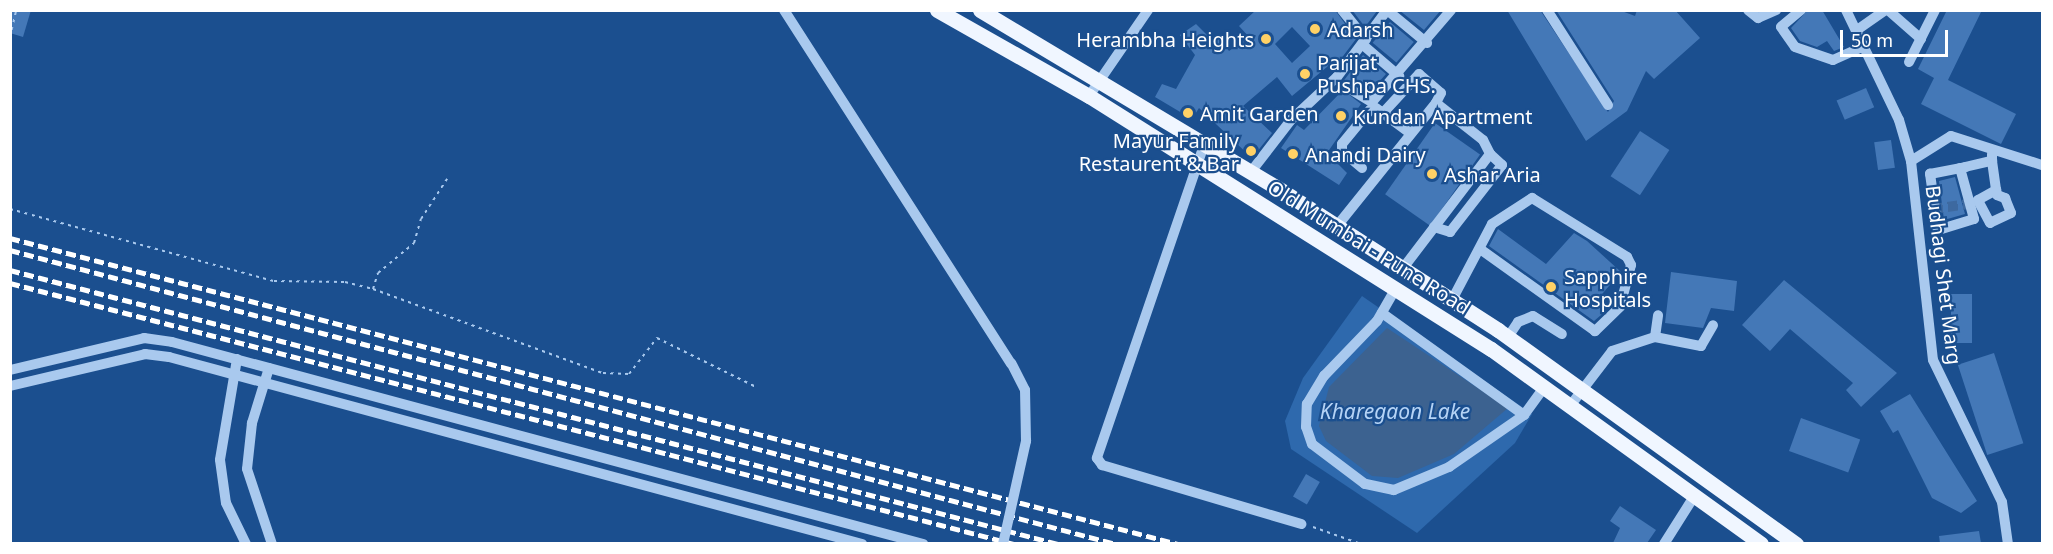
<!DOCTYPE html>
<html>
<head>
<meta charset="utf-8">
<style>
	body { margin:0 }
	#map { position:relative; width:2053px; height:554px; overflow:hidden; background:#1b4f8f; font-family:"Noto Sans",sans-serif }
	div>[style] { position:absolute }
	[style*='--x'] { left:calc(var(--x)*1px); top:calc(var(--y)*1px); width:calc(var(--w)*1px); rotate:calc(var(--a)*1deg) }
	.green>* { inset:0; background:#2e69ad }
	.water>* { inset:0; background:#3c6290 }
	.building>* { inset:0; background:#4478b7; transform-origin:0 0 }
	.minor-tunnel>* { height:10px; margin-top:-5px; transform-origin:0; background:repeating-linear-gradient(90deg,#3d69a0 0 10px,transparent 0 15px) }
	.path>* { height:2px; margin-top:-1px; transform-origin:0; background:repeating-linear-gradient(90deg,#a9c9ee 0 3px,transparent 0 7.5px) }
	.minor>* { height:10px; margin:-5px; padding:0 5px; transform-origin:5px; border-radius:5px; background:#a9c9ee }
	.major>* { height:15px; margin:-7.5px; padding:0 7.5px; transform-origin:7.5px; border-radius:7.5px; background:#f0f6ff }
	.rail>* { height:4.5px; margin-top:-2.25px; transform-origin:0; background:repeating-linear-gradient(90deg,#fff 0 10px,transparent 0 14.5px) }
	.minor-bridge>* { height:10px; margin:-5px; padding:0 5px; transform-origin:5px; border-radius:5px; background:#a9c9ee }
	.dots>* { width:16px; height:16px; translate:-50% -50%; box-sizing:border-box; border:3px solid #1b4f8f; border-radius:50% }
	span { translate:-50% -50%; white-space:nowrap; text-align:center; line-height:1.15; -webkit-text-stroke:4.5px #1b4f8f; paint-order:stroke }
	.poi-label { font-size:20px; color:#fff }
	.left { translate:0 -50%; text-align:left }
	.right { translate:-100% -50%; text-align:right }
	.street-label { font-size:20px; color:#fff }
	.water-label { font-size:21px; color:#b5d3f5; font-style:italic }
	.frame { position:absolute; inset:0; border:12px solid #fff; pointer-events:none }
	.scale { position:absolute; left:1840px; top:30px; width:108px; height:27px; box-sizing:border-box; border:3px solid #fff; border-top:0; padding-left:8px; font-size:18px; line-height:21px; white-space:nowrap; color:#fff; -webkit-text-stroke:4px #1b4f8f; paint-order:stroke }
</style>
</head>
<body>
<div id="map">
	<div class="green">
		<div style="clip-path:polygon(1362px 296px,1532px 414px,1515px 443px,1417px 533px,1291px 449px,1285px 421px,1303px 378px)"></div>
	</div>
	<div class="water">
		<div style="clip-path:polygon(1387px 328px,1508px 408px,1454px 454px,1398px 478px,1372px 476px,1326px 441px,1319px 426px,1329px 387px)"></div>
	</div>
	<div class="building">
		<div style="clip-path:polygon(10px 10px,31px 10px,23px 37px,10px 33px)"></div>
		<div style="clip-path:polygon(evenodd,1256px 10px,1335px 10px,1356px 39px,1331px 72px,1339px 57px,1292px 96px,1277px 77px,1243px 106px,1272px 133px,1252px 158px,1199px 108px,1192px 119px,1155px 97px,1162px 84px,1176px 89px,1195px 55px,1180px 35px,1196px 24px,1212px 40px,1218px 36px,1229px 51px,1249px 37px,1239px 26px,1256px 10px,1292px 27px,1310px 46px,1292px 63px,1275px 44px,1292px 27px)"></div>
		<div style="clip-path:polygon(1352px 10px,1376px 10px,1377px 11px,1365px 27px)"></div>
		<div style="clip-path:polygon(1399px 10px,1441px 10px,1424px 30px)"></div>
		<div style="clip-path:polygon(1507px 10px,1540px 10px,1608px 112px,1614px 101px,1556px 10px,1619px 10px,1635px 16px,1637px 10px,1675px 10px,1700px 38px,1654px 79px,1646px 71px,1627px 111px,1586px 141px)"></div>
		<div style="clip-path:polygon(1808px 10px,1822px 10px,1844px 47px,1834px 51px,1827px 41px,1817px 47px,1800px 41px,1791px 28px)"></div>
		<div style="clip-path:polygon(1947px 10px,1982px 10px,1948px 80px,2016px 114px,2001px 144px,1921px 104px,1934px 78px,1918px 69px)"></div>
		<div style="left:1390px;top:22px;width:31px;height:27px;rotate:40deg"></div>
		<div style="clip-path:polygon(1363px 55px,1386px 74px,1370px 92px,1353px 82px,1342px 83px)"></div>
		<div style="left:1866px;top:88px;width:21px;height:32px;rotate:67deg"></div>
		<div style="clip-path:polygon(1343px 90px,1361px 104px,1327px 153px,1347px 173px,1339px 185px,1281px 148px,1297px 125px,1304px 130px)"></div>
		<div style="left:1435px;top:123px;width:55px;height:87px;rotate:35deg"></div>
		<div style="left:1640px;top:131px;width:35px;height:54px;rotate:33deg"></div>
		<div style="left:1891px;top:140px;width:28px;height:17px;rotate:82deg"></div>
		<div style="clip-path:polygon(1955px 177px,1965px 214px,1944px 220px,1939px 181px)"></div>
		<div style="clip-path:polygon(1498px 229px,1546px 264px,1574px 233px,1587px 241px,1621px 272px,1597px 300px,1606px 307px,1601px 315px,1594px 321px,1489px 246px)"></div>
		<div style="clip-path:polygon(1671px 272px,1737px 281px,1734px 311px,1711px 308px,1703px 328px,1665px 323px)"></div>
		<div style="clip-path:polygon(1784px 280px,1897px 373px,1861px 407px,1846px 390px,1853px 383px,1790px 329px,1770px 351px,1742px 325px)"></div>
		<div style="left:1951px;top:294px;width:21px;height:49px"></div>
		<div style="left:1994px;top:353px;width:95px;height:38px;rotate:72deg"></div>
		<div style="clip-path:polygon(1910px 394px,1977px 501px,1961px 513px,1932px 498px,1898px 430px,1893px 433px,1880px 411px)"></div>
		<div style="left:1801px;top:418px;width:63px;height:35px;rotate:20deg"></div>
		<div style="left:1306px;top:474px;width:16px;height:26px;rotate:30deg"></div>
		<div style="clip-path:polygon(1620px 506px,1656px 530px,1647px 543px,1613px 543px,1620px 528px,1610px 521px)"></div>
		<div style="clip-path:polygon(1979px 531px,1981px 543px,1940px 543px,1939px 536px)"></div>
	</div>
	<div class="minor-tunnel">
		<div style="--x:1933;--y:209;--w:34;--a:-8"></div>
	</div>
	<div class="path">
		<div style="--x:10;--y:37;--w:28;--a:-77"></div>
		<div style="--x:10;--y:209;--w:274;--a:15.3"></div>
		<div style="--x:274;--y:281;--w:71;--a:0.8"></div>
		<div style="--x:345;--y:282;--w:29;--a:14"></div>
		<div style="--x:373;--y:289;--w:245;--a:20.1"></div>
		<div style="--x:603;--y:373;--w:26;--a:2"></div>
		<div style="--x:629;--y:374;--w:46;--a:-52.1"></div>
		<div style="--x:657;--y:338;--w:110;--a:26.3"></div>
		<div style="--x:373;--y:289;--w:17;--a:-73"></div>
		<div style="--x:378;--y:273;--w:47;--a:-39.8"></div>
		<div style="--x:414;--y:243;--w:25;--a:-74"></div>
		<div style="--x:421;--y:219;--w:48;--a:-57"></div>
		<div style="--x:1313;--y:527;--w:51;--a:19.5"></div>
	</div>
	<div class="minor">
		<div style="--x:784;--y:10;--w:420;--a:57.3"></div>
		<div style="--x:1342;--y:10;--w:38;--a:51"></div>
		<div style="--x:1387;--y:10;--w:52;--a:39.5"></div>
		<div style="--x:1547;--y:10;--w:113;--a:57.3"></div>
		<div style="--x:1748;--y:10;--w:13;--a:39"></div>
		<div style="--x:1758;--y:18;--w:20;--a:-24"></div>
		<div style="--x:1801;--y:10;--w:26;--a:140"></div>
		<div style="--x:1781;--y:27;--w:24;--a:55"></div>
		<div style="--x:1795;--y:47;--w:40;--a:18.9"></div>
		<div style="--x:1833;--y:60;--w:35;--a:-24"></div>
		<div style="--x:1846;--y:10;--w:122;--a:64.3"></div>
		<div style="--x:1899;--y:120;--w:43;--a:73.7"></div>
		<div style="--x:1911;--y:161;--w:200;--a:83.7"></div>
		<div style="--x:1933;--y:360;--w:158;--a:64.1"></div>
		<div style="--x:2002;--y:502;--w:42;--a:81.9"></div>
		<div style="--x:1888;--y:10;--w:44;--a:41.3"></div>
		<div style="--x:1857;--y:30;--w:35;--a:-35"></div>
		<div style="--x:1363;--y:45;--w:48;--a:40.7"></div>
		<div style="--x:1909;--y:62;--w:58;--a:-63.4"></div>
		<div style="--x:1350;--y:89;--w:26;--a:31"></div>
		<div style="--x:1372;--y:102;--w:121;--a:-49.3"></div>
		<div style="--x:1089;--y:96;--w:104;--a:-55.5"></div>
		<div style="--x:1383;--y:113;--w:53;--a:-47.3"></div>
		<div style="--x:1419;--y:74;--w:29;--a:41"></div>
		<div style="--x:1441;--y:93;--w:11;--a:117"></div>
		<div style="--x:1204;--y:145;--w:331;--a:108.9"></div>
		<div style="--x:1097;--y:458;--w:9;--a:54"></div>
		<div style="--x:1102;--y:465;--w:208;--a:16.5"></div>
		<div style="--x:1992;--y:154;--w:7;--a:90"></div>
		<div style="--x:1992;--y:161;--w:29;--a:82"></div>
		<div style="--x:1996;--y:190;--w:5;--a:79"></div>
		<div style="--x:1997;--y:195;--w:9;--a:21"></div>
		<div style="--x:2005;--y:198;--w:16;--a:68"></div>
		<div style="--x:2011;--y:213;--w:23;--a:155"></div>
		<div style="--x:1990;--y:223;--w:26;--a:-118"></div>
		<div style="--x:1978;--y:200;--w:21;--a:-29"></div>
		<div style="--x:1911;--y:161;--w:47;--a:-32"></div>
		<div style="--x:1951;--y:136;--w:96;--a:17.7"></div>
		<div style="--x:1362;--y:168;--w:26;--a:-140"></div>
		<div style="--x:1342;--y:151;--w:7;--a:-90"></div>
		<div style="--x:1342;--y:144;--w:44;--a:-50.5"></div>
		<div style="--x:1370;--y:110;--w:6;--a:-18"></div>
		<div style="--x:1376;--y:108;--w:42;--a:36.3"></div>
		<div style="--x:1960;--y:168;--w:53;--a:74.6"></div>
		<div style="--x:1974;--y:219;--w:38;--a:163"></div>
		<div style="--x:1938;--y:230;--w:57;--a:-98.1"></div>
		<div style="--x:1930;--y:174;--w:36;--a:-11"></div>
		<div style="--x:1965;--y:167;--w:28;--a:-13"></div>
		<div style="--x:1250;--y:173;--w:67;--a:-52.3"></div>
		<div style="--x:1291;--y:120;--w:63;--a:-43.1"></div>
		<div style="--x:1337;--y:77;--w:84;--a:-53.3"></div>
		<div style="--x:1337;--y:226;--w:158;--a:-51.2"></div>
		<div style="--x:1436;--y:103;--w:60;--a:38.2"></div>
		<div style="--x:1483;--y:140;--w:16;--a:63"></div>
		<div style="--x:1490;--y:154;--w:143;--a:127.3"></div>
		<div style="--x:1434;--y:227;--w:17;--a:17"></div>
		<div style="--x:1450;--y:232;--w:85;--a:-52.2"></div>
		<div style="--x:1502;--y:165;--w:16;--a:-137"></div>
		<div style="--x:1452;--y:300;--w:86;--a:-62.2"></div>
		<div style="--x:1492;--y:224;--w:48;--a:-33"></div>
		<div style="--x:1532;--y:198;--w:112;--a:31.8"></div>
		<div style="--x:1627;--y:257;--w:9;--a:63"></div>
		<div style="--x:1631;--y:265;--w:43;--a:104.7"></div>
		<div style="--x:1620;--y:307;--w:35;--a:136"></div>
		<div style="--x:1595;--y:331;--w:141;--a:-144.5"></div>
		<div style="--x:1382;--y:313;--w:175;--a:35.7"></div>
		<div style="--x:1524;--y:415;--w:91;--a:145.3"></div>
		<div style="--x:1449;--y:467;--w:60;--a:157.3"></div>
		<div style="--x:1394;--y:490;--w:30;--a:-168"></div>
		<div style="--x:1365;--y:484;--w:66;--a:-143"></div>
		<div style="--x:1312;--y:444;--w:18;--a:-109"></div>
		<div style="--x:1306;--y:427;--w:23;--a:-88"></div>
		<div style="--x:1307;--y:404;--w:33;--a:-59"></div>
		<div style="--x:1324;--y:376;--w:76;--a:-46.1"></div>
		<div style="--x:1377;--y:321;--w:38;--a:-60"></div>
		<div style="--x:1508;--y:337;--w:18;--a:-56"></div>
		<div style="--x:1518;--y:322;--w:16;--a:-22"></div>
		<div style="--x:1533;--y:316;--w:34;--a:32"></div>
		<div style="--x:1655;--y:337;--w:22;--a:-82"></div>
		<div style="--x:237;--y:359;--w:102;--a:99.6"></div>
		<div style="--x:220;--y:460;--w:43;--a:82.1"></div>
		<div style="--x:226;--y:503;--w:46;--a:64"></div>
		<div style="--x:269;--y:368;--w:58;--a:107.2"></div>
		<div style="--x:252;--y:423;--w:46;--a:96.2"></div>
		<div style="--x:247;--y:469;--w:79;--a:71.6"></div>
		<div style="--x:10;--y:370;--w:138;--a:-13.4"></div>
		<div style="--x:144;--y:338;--w:28;--a:8"></div>
		<div style="--x:172;--y:342;--w:778;--a:15.05"></div>
		<div style="--x:10;--y:386;--w:139;--a:-13.3"></div>
		<div style="--x:145;--y:354;--w:24;--a:7"></div>
		<div style="--x:169;--y:357;--w:718;--a:15.1"></div>
		<div style="--x:1570;--y:406;--w:69;--a:-52.6"></div>
		<div style="--x:1612;--y:351;--w:45;--a:-18"></div>
		<div style="--x:1655;--y:337;--w:47;--a:11.1"></div>
		<div style="--x:1701;--y:346;--w:24;--a:-60"></div>
		<div style="--x:1524;--y:415;--w:34;--a:-54"></div>
		<div style="--x:1664;--y:544;--w:58;--a:-57.7"></div>
	</div>
	<div class="major">
		<div style="--x:937;--y:10;--w:175;--a:29.5"></div>
		<div style="--x:1089;--y:96;--w:475;--a:32.2"></div>
		<div style="--x:1491;--y:349;--w:333;--a:35.8"></div>
		<div style="--x:980;--y:10;--w:354;--a:30.9"></div>
		<div style="--x:1284;--y:192;--w:255;--a:32.8"></div>
		<div style="--x:1498;--y:330;--w:367;--a:35.7"></div>
	</div>
	<div class="rail">
		<div style="--x:10;--y:238;--w:1207;--a:14.68"></div>
		<div style="--x:10;--y:250;--w:1144;--a:14.89"></div>
		<div style="--x:10;--y:270;--w:1083;--a:14.65"></div>
		<div style="--x:10;--y:283;--w:1037;--a:14.57"></div>
	</div>
	<div class="minor-bridge">
		<div style="--x:1003;--y:544;--w:106;--a:-77.4"></div>
		<div style="--x:1026;--y:441;--w:51;--a:-91.1"></div>
		<div style="--x:1025;--y:390;--w:30;--a:-117"></div>
	</div>
	<div class="dots">
		<div style="left:1315px;top:29px;background:#ffd166"></div>
		<div style="left:1266px;top:39px;background:#ffd166"></div>
		<div style="left:1305px;top:74px;background:#ffd166"></div>
		<div style="left:1188px;top:113px;background:#ffd166"></div>
		<div style="left:1341px;top:116px;background:#ffd166"></div>
		<div style="left:1251px;top:151px;background:#ffd166"></div>
		<div style="left:1293px;top:154px;background:#ffd166"></div>
		<div style="left:1432px;top:174px;background:#ffd166"></div>
		<div style="left:1551px;top:287px;background:#ffd166"></div>
	</div>
	<div class="poi-label">
		<span class="left" style="left:1327px;top:29px">Adarsh</span>
		<span class="right" style="left:1254px;top:39px">Herambha Heights</span>
		<span class="left" style="left:1317px;top:74px">Parijat<br>Pushpa CHS.</span>
		<span class="left" style="left:1200px;top:113px">Amit Garden</span>
		<span class="left" style="left:1353px;top:116px">Kundan Apartment</span>
		<span class="right" style="left:1239px;top:152px">Mayur Family<br>Restaurent &amp; Bar</span>
		<span class="left" style="left:1305px;top:154px">Anandi Dairy</span>
		<span class="left" style="left:1444px;top:174px">Ashar Aria</span>
		<span class="left" style="left:1564px;top:288px">Sapphire<br>Hospitals</span>
	</div>
	<div class="street-label">
		<span style="left:1369px;top:247px;rotate:32deg">Old Mumbai - Pune Road</span>
		<span style="left:1944px;top:275px;rotate:83deg">Budhagi Shet Marg</span>
	</div>
	<div class="water-label">
		<span style="left:1395px;top:411px">Kharegaon Lake</span>
	</div>
	<div class="frame"></div>
	<div class="scale">50 m</div>
</div>
</body>
</html>
